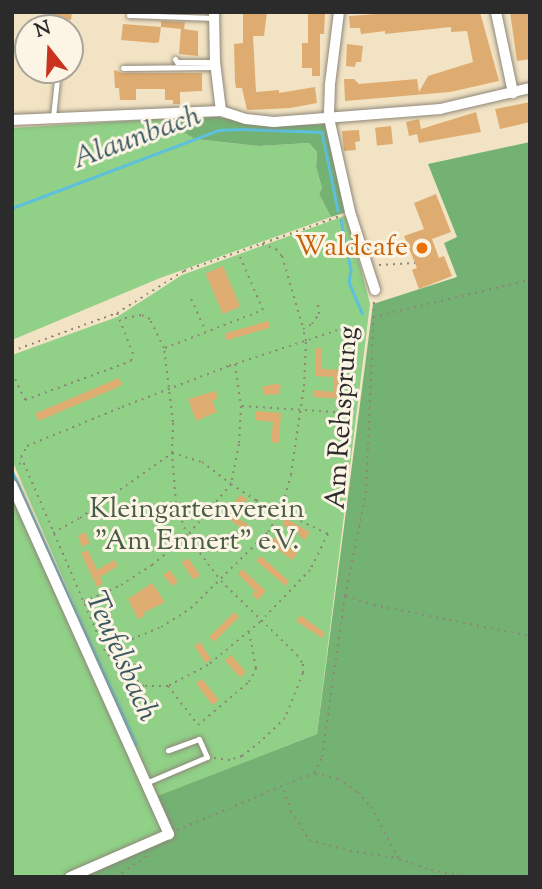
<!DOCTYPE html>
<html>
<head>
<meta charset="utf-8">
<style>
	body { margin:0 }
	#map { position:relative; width:542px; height:889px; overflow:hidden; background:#f2e3c4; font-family:"Sorts Mill Goudy",serif }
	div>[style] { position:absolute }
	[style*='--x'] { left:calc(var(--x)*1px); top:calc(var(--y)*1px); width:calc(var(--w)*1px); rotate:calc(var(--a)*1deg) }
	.green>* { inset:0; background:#90d087 }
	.forest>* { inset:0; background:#74b274 }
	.stream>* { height:2.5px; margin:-1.25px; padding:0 1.25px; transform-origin:1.25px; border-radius:1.25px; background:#5dc0dc }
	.building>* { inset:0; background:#deac70; transform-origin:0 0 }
	.path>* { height:2px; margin-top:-1px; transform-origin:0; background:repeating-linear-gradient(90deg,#8e8778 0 2px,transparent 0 7px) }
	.roads { filter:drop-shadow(0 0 2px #8e8778) drop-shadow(0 0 2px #8e8778) }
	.service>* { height:5px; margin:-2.5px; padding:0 2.5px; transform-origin:2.5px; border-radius:2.5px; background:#fff }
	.minor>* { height:10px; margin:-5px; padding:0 5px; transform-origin:5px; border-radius:5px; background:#fff }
	.dots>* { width:19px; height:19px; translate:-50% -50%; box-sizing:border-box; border:4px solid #fcf5e5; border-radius:50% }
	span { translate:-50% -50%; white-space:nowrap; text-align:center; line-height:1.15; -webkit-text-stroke:6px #fcf5e5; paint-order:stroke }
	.food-label { font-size:28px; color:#c56008 }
	.right { translate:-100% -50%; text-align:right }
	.street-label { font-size:28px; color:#2b2b2b }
	.park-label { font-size:28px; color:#495d47 }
	.water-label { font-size:30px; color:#3a5860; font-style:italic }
	.frame { position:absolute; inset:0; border:14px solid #2b2b2b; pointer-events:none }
	.north { position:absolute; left:14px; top:14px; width:70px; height:70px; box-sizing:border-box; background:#fcf5e5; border:2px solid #a8a49b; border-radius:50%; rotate:342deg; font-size:19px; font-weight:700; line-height:28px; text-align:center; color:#2b2b2b }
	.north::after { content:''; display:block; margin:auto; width:24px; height:32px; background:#c8321e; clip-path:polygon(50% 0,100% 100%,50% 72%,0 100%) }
</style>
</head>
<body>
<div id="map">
	<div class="green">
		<div style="clip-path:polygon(160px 119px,195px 139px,259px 146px,309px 143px,317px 152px,316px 167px,322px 188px,319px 194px,331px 217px,160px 278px,12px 340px,12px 128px)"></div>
		<div style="clip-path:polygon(347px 215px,370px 304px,317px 734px,157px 796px,12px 460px,12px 355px,117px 317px,182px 275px)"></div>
		<div style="clip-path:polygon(12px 496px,167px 833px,66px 877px,12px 877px)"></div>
	</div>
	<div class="forest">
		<div style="clip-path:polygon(217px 117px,274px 126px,327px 124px,353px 210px,331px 217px,319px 194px,322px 188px,316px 167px,317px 152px,309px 143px,259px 146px,195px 139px,160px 119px)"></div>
		<div style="clip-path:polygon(530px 142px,530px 877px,76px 877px,170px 835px,157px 796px,317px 734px,373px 304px,457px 277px,444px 243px,457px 237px,428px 164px)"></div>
	</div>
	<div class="stream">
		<div style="--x:12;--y:208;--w:220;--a:-20.7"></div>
		<div style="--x:218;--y:130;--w:26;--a:-2"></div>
		<div style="--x:244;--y:129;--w:78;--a:2.2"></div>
		<div style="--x:322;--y:132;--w:80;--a:78.4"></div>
		<div style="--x:341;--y:220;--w:51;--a:78.7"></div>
		<div style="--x:351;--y:270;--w:12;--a:99"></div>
		<div style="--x:349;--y:282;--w:34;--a:67"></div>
		<div style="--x:13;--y:473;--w:298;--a:65.6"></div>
	</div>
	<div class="building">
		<div style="clip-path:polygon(50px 12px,72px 12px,71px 20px,50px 17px)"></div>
		<div style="clip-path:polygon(243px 12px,267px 12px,264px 36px,253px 36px,256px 92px,279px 90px,279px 93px,315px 87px,317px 103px,290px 108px,247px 110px,242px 88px,236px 88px,235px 81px,234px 44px,243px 43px)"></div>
		<div style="clip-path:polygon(308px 12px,325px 14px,324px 34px,320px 34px,320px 76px,312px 76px,312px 68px,302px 68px,302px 43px,308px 43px)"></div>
		<div style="clip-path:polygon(404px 12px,480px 12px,499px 81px,450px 92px,345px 101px,344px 79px,354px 79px,359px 84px,417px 79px,419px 92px,428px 76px,473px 62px,467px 31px,451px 32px,451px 27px,385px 34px,385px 31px,361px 34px,360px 28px,350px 28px,349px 16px)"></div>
		<div style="clip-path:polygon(510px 12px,530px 12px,530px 59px,517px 61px)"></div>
		<div style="clip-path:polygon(161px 21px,185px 22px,184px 29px,198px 31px,198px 56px,179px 54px,181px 29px,161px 27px,159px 42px,155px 43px,121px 40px,123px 24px,161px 27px)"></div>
		<div style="clip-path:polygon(347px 44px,363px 46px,361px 62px,356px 62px,355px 67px,346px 66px)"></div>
		<div style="clip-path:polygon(114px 70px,123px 73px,202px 73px,202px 91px,180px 92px,180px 104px,173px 104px,173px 100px,165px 100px,165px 89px,136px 89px,136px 100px,120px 100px,119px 88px,115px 88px)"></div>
		<div style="clip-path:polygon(530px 102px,530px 122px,500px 129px,495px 109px)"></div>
		<div style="clip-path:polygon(476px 112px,481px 132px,419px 143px,417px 134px,409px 136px,406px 122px,419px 119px,421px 129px)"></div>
		<div style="left:391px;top:126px;width:18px;height:16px;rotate:84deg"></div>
		<div style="clip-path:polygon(359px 130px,360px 141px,355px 142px,356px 150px,344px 151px,342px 131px)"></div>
		<div style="clip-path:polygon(436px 194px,451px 232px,432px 239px,439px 258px,444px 256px,452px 276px,419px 289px,412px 270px,417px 268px,404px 236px,424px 229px,414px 203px)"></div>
		<div style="left:223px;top:266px;width:44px;height:19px;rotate:67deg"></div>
		<div style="left:268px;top:321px;width:7px;height:45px;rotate:74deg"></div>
		<div style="clip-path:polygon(315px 348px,322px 348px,321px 369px,344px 370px,341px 392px,346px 393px,346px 399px,314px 397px,314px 390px,333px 392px,334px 377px,315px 376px)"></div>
		<div style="left:119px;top:378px;width:8px;height:91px;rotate:67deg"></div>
		<div style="clip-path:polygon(274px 384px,281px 385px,279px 394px,264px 395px,262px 387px)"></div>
		<div style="clip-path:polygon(215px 391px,218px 398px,212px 401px,217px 412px,196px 421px,188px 399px)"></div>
		<div style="clip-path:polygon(256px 411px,281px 413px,279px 443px,271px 442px,273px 422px,255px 420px)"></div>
		<div style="clip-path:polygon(240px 495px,247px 499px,236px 517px,250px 526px,246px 532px,225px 516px)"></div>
		<div style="clip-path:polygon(285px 518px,310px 532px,305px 540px,298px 535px,300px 533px,282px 525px)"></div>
		<div style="clip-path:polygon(85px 532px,90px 543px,82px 547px,78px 536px)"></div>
		<div style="clip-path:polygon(274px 537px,295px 550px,297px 554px,292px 560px,269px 543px)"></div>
		<div style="clip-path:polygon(88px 550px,97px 570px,114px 560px,118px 566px,100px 577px,103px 584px,97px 587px,81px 553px)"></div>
		<div style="clip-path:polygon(261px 556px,289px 581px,286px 586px,256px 561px)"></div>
		<div style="left:188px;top:558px;width:21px;height:8px;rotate:55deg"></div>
		<div style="clip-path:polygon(242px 569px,266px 591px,258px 600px,252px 595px,255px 591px,238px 574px)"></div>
		<div style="clip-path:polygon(170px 570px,178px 582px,172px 586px,163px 575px)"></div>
		<div style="clip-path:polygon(152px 583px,165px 602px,143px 613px,145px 616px,138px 619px,128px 599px)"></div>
		<div style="left:234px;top:612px;width:7px;height:35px;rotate:45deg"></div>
		<div style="clip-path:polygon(300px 615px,325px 633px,322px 638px,296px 621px)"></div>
		<div style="clip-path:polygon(200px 642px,211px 659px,206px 663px,194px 646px)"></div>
		<div style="left:231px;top:655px;width:23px;height:8px;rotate:49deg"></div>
		<div style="clip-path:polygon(202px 679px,219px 700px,212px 705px,196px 683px)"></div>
	</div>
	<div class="path">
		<div style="--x:262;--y:244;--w:15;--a:20"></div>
		<div style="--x:276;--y:249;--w:9;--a:49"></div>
		<div style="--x:282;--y:256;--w:75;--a:73.7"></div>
		<div style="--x:379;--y:265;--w:36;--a:-3"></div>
		<div style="--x:191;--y:299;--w:35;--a:65"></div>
		<div style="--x:373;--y:317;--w:161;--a:-13.3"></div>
		<div style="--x:165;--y:348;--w:105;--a:-21.2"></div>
		<div style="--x:263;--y:310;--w:63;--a:-113.3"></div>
		<div style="--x:12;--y:351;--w:112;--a:-19.9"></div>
		<div style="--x:117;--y:313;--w:79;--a:-32.1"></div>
		<div style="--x:184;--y:271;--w:165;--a:-19.4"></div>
		<div style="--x:235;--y:364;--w:42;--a:81.9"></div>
		<div style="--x:241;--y:406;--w:38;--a:93"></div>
		<div style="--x:239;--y:444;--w:41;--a:101.3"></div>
		<div style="--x:231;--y:484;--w:30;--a:33"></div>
		<div style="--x:256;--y:500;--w:80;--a:25.3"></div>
		<div style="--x:328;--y:534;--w:40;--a:116.6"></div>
		<div style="--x:310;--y:570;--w:72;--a:133.9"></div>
		<div style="--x:260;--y:622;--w:67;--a:140.4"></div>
		<div style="--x:208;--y:665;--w:45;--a:152.3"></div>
		<div style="--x:168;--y:686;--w:49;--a:52.4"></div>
		<div style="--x:198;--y:725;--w:67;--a:-40.1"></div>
		<div style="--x:249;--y:682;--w:16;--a:-63"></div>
		<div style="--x:256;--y:668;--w:36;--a:-101"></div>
		<div style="--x:12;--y:373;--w:30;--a:64"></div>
		<div style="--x:25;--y:400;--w:113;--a:-20.2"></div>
		<div style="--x:131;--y:361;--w:7;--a:-74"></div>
		<div style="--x:133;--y:354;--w:44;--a:-111.3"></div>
		<div style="--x:242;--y:406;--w:108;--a:3.7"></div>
		<div style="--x:12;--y:466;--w:9;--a:-18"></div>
		<div style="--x:53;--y:533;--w:31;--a:-29"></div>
		<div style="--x:80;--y:518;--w:113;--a:-35.2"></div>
		<div style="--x:172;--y:453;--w:31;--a:-88"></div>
		<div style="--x:173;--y:422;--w:75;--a:-96.9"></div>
		<div style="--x:164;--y:348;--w:32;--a:-116"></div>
		<div style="--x:150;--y:319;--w:10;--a:-156"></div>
		<div style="--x:141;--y:315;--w:21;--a:169"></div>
		<div style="--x:346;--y:596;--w:29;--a:18"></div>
		<div style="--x:374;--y:605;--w:159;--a:11.2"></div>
		<div style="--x:84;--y:602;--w:41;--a:-24.7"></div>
		<div style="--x:121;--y:585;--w:37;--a:-33"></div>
		<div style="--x:152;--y:565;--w:45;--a:-39.6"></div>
		<div style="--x:187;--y:536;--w:35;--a:-108"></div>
		<div style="--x:176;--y:503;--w:50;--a:-94.6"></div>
		<div style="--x:172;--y:453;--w:31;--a:17"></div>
		<div style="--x:202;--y:462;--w:36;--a:37"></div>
		<div style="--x:231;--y:484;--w:68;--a:130.2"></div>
		<div style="--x:187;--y:536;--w:56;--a:52.9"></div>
		<div style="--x:221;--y:581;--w:106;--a:44.2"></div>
		<div style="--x:297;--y:655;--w:11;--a:56"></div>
		<div style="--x:303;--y:664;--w:9;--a:90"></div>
		<div style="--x:303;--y:673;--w:48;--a:111.8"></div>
		<div style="--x:285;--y:718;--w:35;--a:136"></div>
		<div style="--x:260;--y:742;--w:23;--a:142"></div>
		<div style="--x:242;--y:756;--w:13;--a:162"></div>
		<div style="--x:230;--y:760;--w:16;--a:-173"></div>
		<div style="--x:106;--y:650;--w:60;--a:-22.7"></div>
		<div style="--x:161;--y:627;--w:36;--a:-32"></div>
		<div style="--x:191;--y:608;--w:108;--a:-44.6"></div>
		<div style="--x:268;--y:532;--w:26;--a:-59"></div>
		<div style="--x:281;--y:510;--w:36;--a:-74"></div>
		<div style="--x:291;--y:475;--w:90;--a:-81.7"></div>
		<div style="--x:304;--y:386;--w:45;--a:-87.5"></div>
		<div style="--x:306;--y:341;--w:12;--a:-104"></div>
		<div style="--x:303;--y:329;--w:10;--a:-29"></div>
		<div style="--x:312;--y:324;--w:12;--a:-55"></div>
		<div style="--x:319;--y:314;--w:10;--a:-96"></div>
		<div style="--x:168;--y:686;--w:24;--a:180"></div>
		<div style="--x:144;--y:686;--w:25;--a:-143"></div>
		<div style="--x:124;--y:671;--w:28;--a:-134"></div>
		<div style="--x:105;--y:651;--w:211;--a:-113.4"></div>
		<div style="--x:21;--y:457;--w:13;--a:-61"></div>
		<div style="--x:27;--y:446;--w:103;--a:-22.3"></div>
		<div style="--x:122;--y:407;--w:115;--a:-21"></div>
		<div style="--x:229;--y:366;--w:115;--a:-18.3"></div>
		<div style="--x:315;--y:774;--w:24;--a:12"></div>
		<div style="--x:338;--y:779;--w:24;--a:33"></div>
		<div style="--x:358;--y:792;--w:20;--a:49"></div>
		<div style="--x:371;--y:807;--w:59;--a:61.7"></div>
		<div style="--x:399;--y:859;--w:34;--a:19"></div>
		<div style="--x:431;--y:870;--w:37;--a:11"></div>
		<div style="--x:284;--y:790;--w:22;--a:72"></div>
		<div style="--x:291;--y:811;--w:34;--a:58"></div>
		<div style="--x:309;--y:840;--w:42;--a:15"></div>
		<div style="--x:350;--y:851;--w:48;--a:8.5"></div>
		<div style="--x:177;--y:830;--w:148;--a:-22.6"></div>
		<div style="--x:314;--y:773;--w:18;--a:-63"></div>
		<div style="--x:322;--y:757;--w:163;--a:-81.9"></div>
		<div style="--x:345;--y:596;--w:105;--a:-78.5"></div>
		<div style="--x:366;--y:493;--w:194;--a:-87.6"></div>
		<div style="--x:116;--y:877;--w:41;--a:-34.1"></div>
	</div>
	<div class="roads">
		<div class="service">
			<div style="--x:129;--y:15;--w:85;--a:2"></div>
			<div style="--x:175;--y:59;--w:4;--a:56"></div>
			<div style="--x:177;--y:62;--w:38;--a:0"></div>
			<div style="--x:123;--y:68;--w:92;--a:-0.6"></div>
			<div style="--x:53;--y:117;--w:47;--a:-83.9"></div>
			<div style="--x:148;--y:782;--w:64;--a:-23"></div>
			<div style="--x:207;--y:757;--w:20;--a:-114"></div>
			<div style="--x:199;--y:739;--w:33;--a:160"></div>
		</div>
		<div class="minor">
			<div style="--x:214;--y:12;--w:50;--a:88.9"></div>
			<div style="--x:215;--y:62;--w:49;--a:83"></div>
			<div style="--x:339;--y:12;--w:73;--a:97.1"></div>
			<div style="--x:330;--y:84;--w:34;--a:92"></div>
			<div style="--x:329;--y:118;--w:96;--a:77.4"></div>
			<div style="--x:350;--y:212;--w:82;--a:72.2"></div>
			<div style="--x:496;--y:12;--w:83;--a:78.1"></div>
			<div style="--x:12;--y:120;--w:209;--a:-2.5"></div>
			<div style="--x:221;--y:111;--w:26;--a:18"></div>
			<div style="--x:246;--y:119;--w:28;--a:6"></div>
			<div style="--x:274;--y:122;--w:167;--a:-4.5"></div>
			<div style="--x:440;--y:109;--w:92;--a:-13.1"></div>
			<div style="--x:12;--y:485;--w:383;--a:65.8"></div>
			<div style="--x:169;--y:834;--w:108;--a:156.5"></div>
		</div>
	</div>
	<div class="dots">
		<div style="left:422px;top:248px;background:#e8710a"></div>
	</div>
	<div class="food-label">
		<span class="right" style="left:408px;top:248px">Waldcafe</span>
	</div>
	<div class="street-label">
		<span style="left:343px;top:418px;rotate:-86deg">Am Rehsprung</span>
	</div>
	<div class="park-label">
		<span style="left:197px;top:526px">Kleingartenverein<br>"Am Ennert" e.V.</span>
	</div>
	<div class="water-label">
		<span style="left:137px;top:139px;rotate:-20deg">Alaunbach</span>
		<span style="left:120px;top:657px;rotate:66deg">Teufelsbach</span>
	</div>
	<div class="frame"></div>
	<div class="north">N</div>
</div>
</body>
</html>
